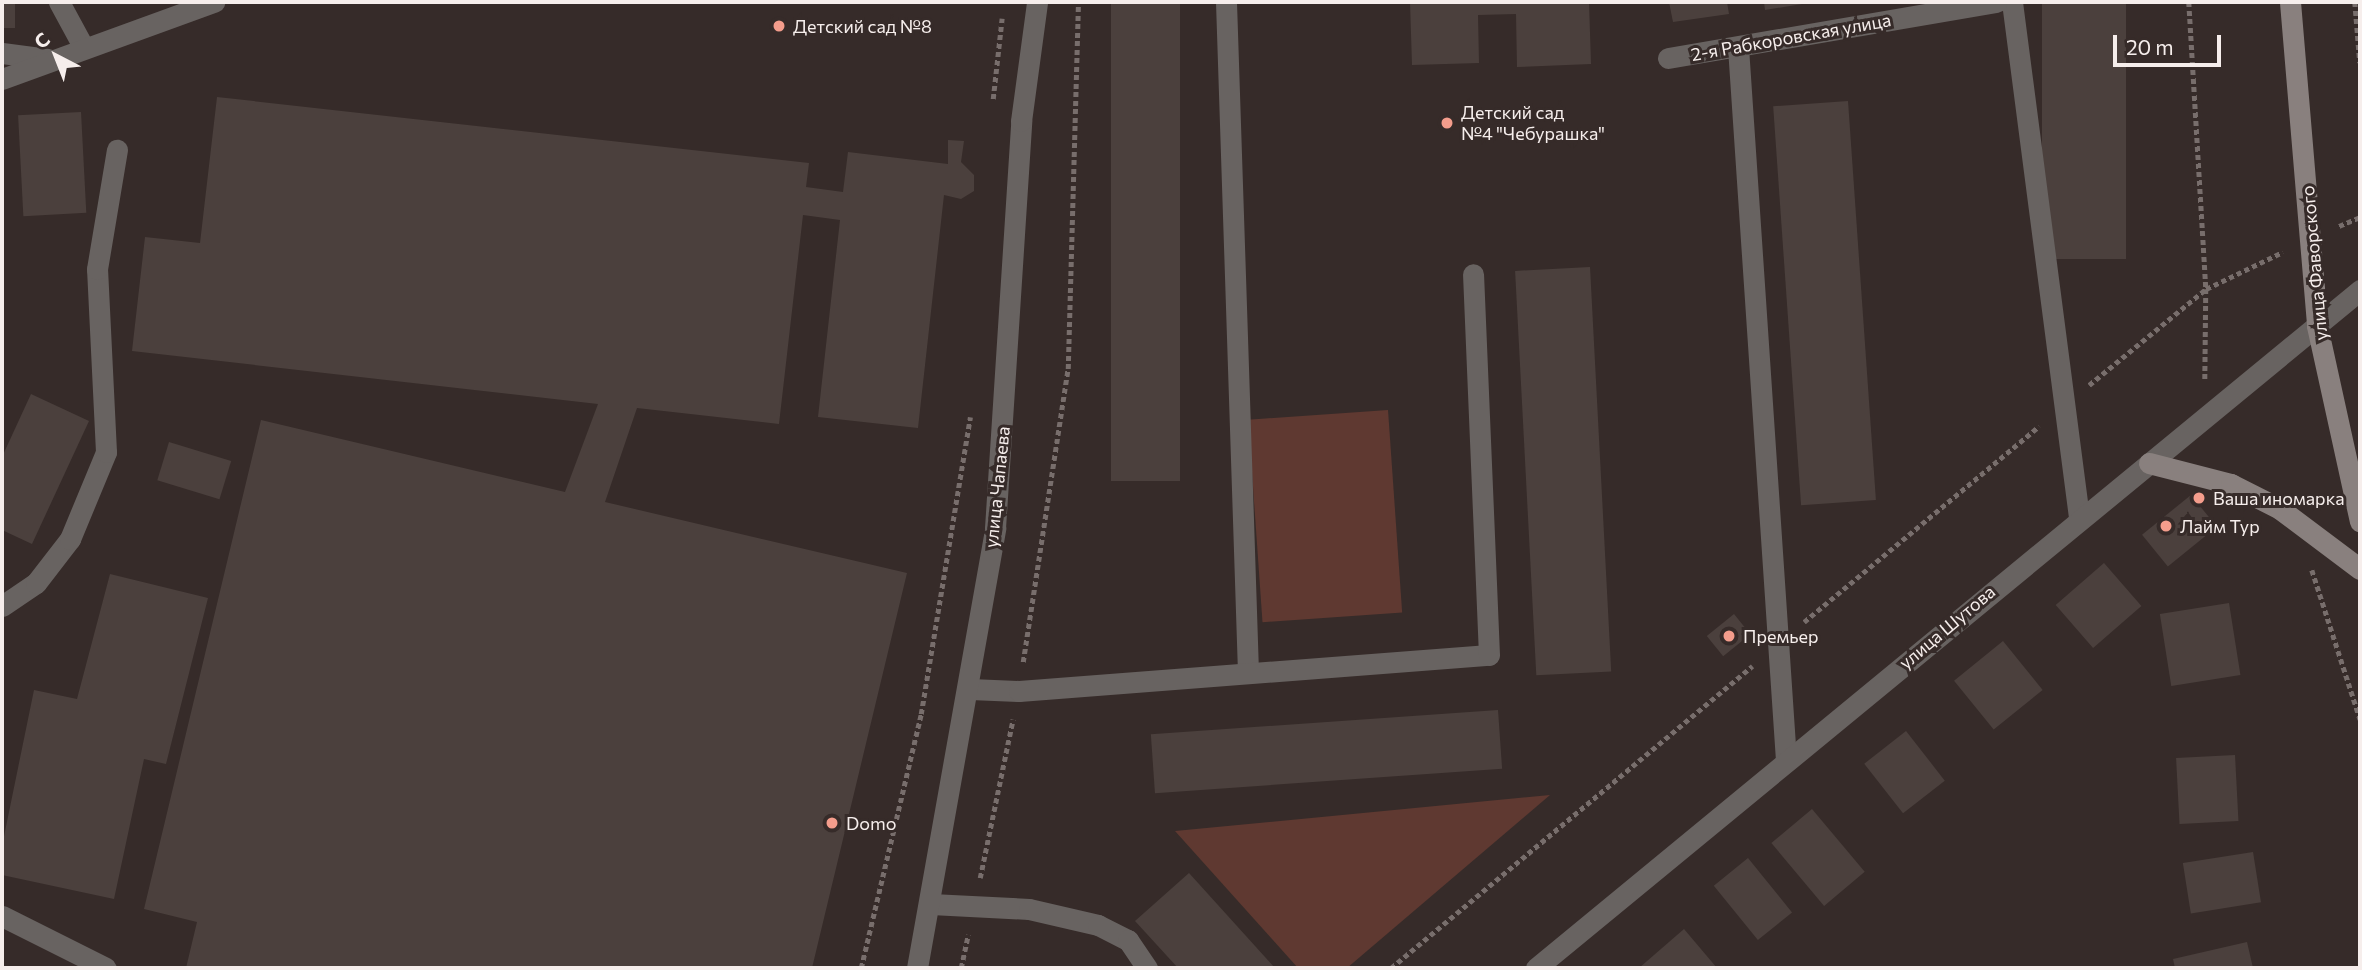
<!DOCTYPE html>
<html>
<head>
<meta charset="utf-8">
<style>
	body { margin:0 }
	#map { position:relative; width:2362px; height:970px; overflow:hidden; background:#362b29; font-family:Commissioner,sans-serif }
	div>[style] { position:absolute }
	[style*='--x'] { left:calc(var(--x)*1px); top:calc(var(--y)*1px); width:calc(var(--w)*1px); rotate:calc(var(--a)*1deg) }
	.green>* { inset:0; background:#5f3931; transform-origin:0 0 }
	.building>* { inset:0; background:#4b403d; transform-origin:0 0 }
	.path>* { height:4.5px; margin-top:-2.25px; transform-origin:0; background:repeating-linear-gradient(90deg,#786e6c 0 5px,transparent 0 8.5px) }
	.lane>* { height:21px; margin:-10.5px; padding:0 10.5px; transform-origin:10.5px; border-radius:10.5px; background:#686361 }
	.street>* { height:21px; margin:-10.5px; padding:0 10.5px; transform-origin:10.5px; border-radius:10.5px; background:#686361 }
	.secondary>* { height:21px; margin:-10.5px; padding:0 10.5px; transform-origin:10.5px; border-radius:10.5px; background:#89807e }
	.dots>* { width:19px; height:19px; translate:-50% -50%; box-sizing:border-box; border:4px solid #362b29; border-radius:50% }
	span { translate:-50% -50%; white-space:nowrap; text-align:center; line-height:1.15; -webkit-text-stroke:6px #362b29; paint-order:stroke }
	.poi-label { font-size:18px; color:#f6eeec }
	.left { translate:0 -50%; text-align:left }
	.street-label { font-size:18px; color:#f6eeec }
	.frame { position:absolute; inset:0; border:4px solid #f6eeec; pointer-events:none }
	.north { position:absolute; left:21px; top:21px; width:70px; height:70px; -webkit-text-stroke:5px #362b29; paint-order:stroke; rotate:318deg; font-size:19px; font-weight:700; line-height:28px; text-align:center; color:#f6eeec }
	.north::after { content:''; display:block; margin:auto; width:24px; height:32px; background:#f6eeec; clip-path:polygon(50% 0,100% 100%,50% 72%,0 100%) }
	.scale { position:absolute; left:2113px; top:35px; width:108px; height:32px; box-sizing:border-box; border:4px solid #f6eeec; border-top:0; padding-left:9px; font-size:21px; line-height:24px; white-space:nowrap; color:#f6eeec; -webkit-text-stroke:5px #362b29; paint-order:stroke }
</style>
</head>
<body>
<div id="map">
	<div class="green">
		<div style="left:1388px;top:410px;width:203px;height:140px;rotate:86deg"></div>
		<div style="clip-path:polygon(1550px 795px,1347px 968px,1298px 968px,1175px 831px)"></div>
	</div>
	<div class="building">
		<div style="left:2px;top:2px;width:13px;height:26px"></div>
		<div style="left:1111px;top:2px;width:69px;height:479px"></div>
		<div style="clip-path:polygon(1410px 2px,1589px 2px,1591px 64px,1517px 67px,1516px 14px,1478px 15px,1479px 63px,1412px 65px)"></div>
		<div style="clip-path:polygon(1669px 2px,1727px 2px,1729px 14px,1673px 22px)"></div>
		<div style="clip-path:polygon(1764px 2px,1808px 2px,1808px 3px,1765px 10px)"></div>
		<div style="left:2042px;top:2px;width:84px;height:257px"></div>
		<div style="clip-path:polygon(217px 97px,809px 163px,806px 187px,843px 192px,848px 152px,948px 164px,948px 140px,964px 141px,961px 162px,974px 175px,974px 191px,961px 199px,944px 195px,918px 428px,818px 417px,840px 220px,803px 215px,779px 424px,637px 408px,605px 502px,907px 573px,812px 968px,186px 968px,197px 922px,144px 909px,261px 420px,565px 492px,598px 404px,132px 351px,145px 237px,200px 243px)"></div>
		<div style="left:1848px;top:101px;width:400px;height:75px;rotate:86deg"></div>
		<div style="left:81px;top:112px;width:101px;height:63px;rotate:87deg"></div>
		<div style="left:1590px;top:267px;width:405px;height:75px;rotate:87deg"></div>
		<div style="clip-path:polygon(31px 394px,89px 421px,32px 544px,2px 530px,2px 457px)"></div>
		<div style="left:169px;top:442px;width:65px;height:40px;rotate:17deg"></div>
		<div style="left:2191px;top:495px;width:41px;height:63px;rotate:51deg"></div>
		<div style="left:2104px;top:563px;width:57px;height:64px;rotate:49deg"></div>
		<div style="clip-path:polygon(110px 574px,208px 598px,166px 764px,144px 759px,114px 899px,2px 875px,2px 846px,34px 690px,77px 699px)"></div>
		<div style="left:2229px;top:603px;width:73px;height:70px;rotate:81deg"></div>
		<div style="left:1734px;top:614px;width:26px;height:35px;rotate:51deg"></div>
		<div style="left:2003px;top:641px;width:63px;height:63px;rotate:51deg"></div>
		<div style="left:1498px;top:710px;width:59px;height:348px;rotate:86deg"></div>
		<div style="left:1906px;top:731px;width:63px;height:53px;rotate:52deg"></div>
		<div style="left:2235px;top:755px;width:66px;height:59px;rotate:87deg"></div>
		<div style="left:1812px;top:809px;width:82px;height:53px;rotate:50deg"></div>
		<div style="left:2253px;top:852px;width:51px;height:71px;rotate:81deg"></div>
		<div style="left:1748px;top:858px;width:70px;height:44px;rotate:51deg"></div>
		<div style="clip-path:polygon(1189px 873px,1275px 968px,1178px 968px,1135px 921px)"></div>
		<div style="clip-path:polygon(1684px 929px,1717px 968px,1639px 968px)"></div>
		<div style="clip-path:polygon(2247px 942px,2253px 968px,2175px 968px,2173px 959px)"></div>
	</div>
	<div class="path">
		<div style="--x:2189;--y:2;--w:288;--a:86.6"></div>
		<div style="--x:2206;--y:289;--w:90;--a:90.6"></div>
		<div style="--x:2355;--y:2;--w:61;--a:85.3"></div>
		<div style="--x:993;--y:99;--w:81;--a:-83.7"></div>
		<div style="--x:2339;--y:226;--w:23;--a:-23"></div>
		<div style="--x:2089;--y:385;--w:151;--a:-39.4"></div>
		<div style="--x:2206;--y:289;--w:85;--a:-25.7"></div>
		<div style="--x:2312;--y:570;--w:157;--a:72.1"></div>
		<div style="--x:1804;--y:622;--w:306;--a:-39.8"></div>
		<div style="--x:1023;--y:662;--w:296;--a:-81.3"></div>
		<div style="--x:1068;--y:369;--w:367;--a:-88.4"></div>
		<div style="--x:980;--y:878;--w:162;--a:-78.3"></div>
		<div style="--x:861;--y:968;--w:261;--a:-76.7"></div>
		<div style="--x:921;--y:714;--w:301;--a:-80.6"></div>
		<div style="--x:961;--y:968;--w:34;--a:-78"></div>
		<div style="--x:1391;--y:968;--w:471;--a:-39.9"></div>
	</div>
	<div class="lane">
		<div style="--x:59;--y:2;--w:52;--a:61.5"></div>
		<div style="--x:1226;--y:2;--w:670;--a:88.12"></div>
		<div style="--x:2012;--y:2;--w:519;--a:82.59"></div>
		<div style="--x:1738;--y:47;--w:716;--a:86.15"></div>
		<div style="--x:2;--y:53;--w:46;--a:7.4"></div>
		<div style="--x:2;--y:606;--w:41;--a:-34.1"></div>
		<div style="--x:36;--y:583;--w:56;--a:-52.3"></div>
		<div style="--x:70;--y:539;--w:94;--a:-67.5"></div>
		<div style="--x:106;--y:452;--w:183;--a:-92.8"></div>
		<div style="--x:97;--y:269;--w:121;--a:-80.5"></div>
		<div style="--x:970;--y:689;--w:49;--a:2.3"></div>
		<div style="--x:1019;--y:691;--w:471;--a:-4.4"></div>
		<div style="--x:1489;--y:655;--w:381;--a:-92.4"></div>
		<div style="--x:931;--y:904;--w:98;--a:2.9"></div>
		<div style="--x:1029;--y:909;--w:71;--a:13.1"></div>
		<div style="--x:1098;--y:925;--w:34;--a:27"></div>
		<div style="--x:1128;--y:940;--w:34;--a:56"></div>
		<div style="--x:2;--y:916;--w:116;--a:26.6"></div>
	</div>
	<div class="street">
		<div style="--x:1668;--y:58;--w:333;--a:-9.7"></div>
		<div style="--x:2;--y:79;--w:226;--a:-20"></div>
		<div style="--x:917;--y:968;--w:447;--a:-79.9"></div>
		<div style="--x:995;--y:528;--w:408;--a:-86.3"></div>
		<div style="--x:1021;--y:121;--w:120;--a:-82.3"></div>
		<div style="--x:1536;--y:968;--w:1067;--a:-39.45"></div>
	</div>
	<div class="secondary">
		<div style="--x:2290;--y:2;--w:325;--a:85.2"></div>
		<div style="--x:2317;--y:326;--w:200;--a:77.6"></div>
		<div style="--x:2149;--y:463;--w:85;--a:14.4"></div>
		<div style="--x:2231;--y:484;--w:55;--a:27"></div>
		<div style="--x:2280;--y:509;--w:100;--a:36.9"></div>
	</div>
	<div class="dots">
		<div style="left:779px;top:26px;background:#f49d8c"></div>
		<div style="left:1447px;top:123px;background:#f49d8c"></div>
		<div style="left:2199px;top:498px;background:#f49d8c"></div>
		<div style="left:2166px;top:526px;background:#f49d8c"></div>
		<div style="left:1729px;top:636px;background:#f49d8c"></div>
		<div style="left:832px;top:823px;background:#f49d8c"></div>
	</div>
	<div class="poi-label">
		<span class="left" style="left:793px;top:26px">Детский сад №8</span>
		<span class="left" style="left:1461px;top:123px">Детский сад<br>№4 "Чебурашка"</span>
		<span class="left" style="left:2213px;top:498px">Ваша иномарка</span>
		<span class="left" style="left:2180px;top:526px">Лайм Тур</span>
		<span class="left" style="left:1743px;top:636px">Премьер</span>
		<span class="left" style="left:846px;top:823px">Domo</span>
	</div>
	<div class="street-label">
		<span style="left:1791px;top:37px;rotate:-10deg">2-я Рабкоровская улица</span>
		<span style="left:2314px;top:263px;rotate:-95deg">улица Фаворского</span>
		<span style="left:997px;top:487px;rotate:-84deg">улица Чапаева</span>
		<span style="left:1947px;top:627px;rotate:-40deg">улица Шутова</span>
	</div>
	<div class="frame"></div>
	<div class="north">С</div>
	<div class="scale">20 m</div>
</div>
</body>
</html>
